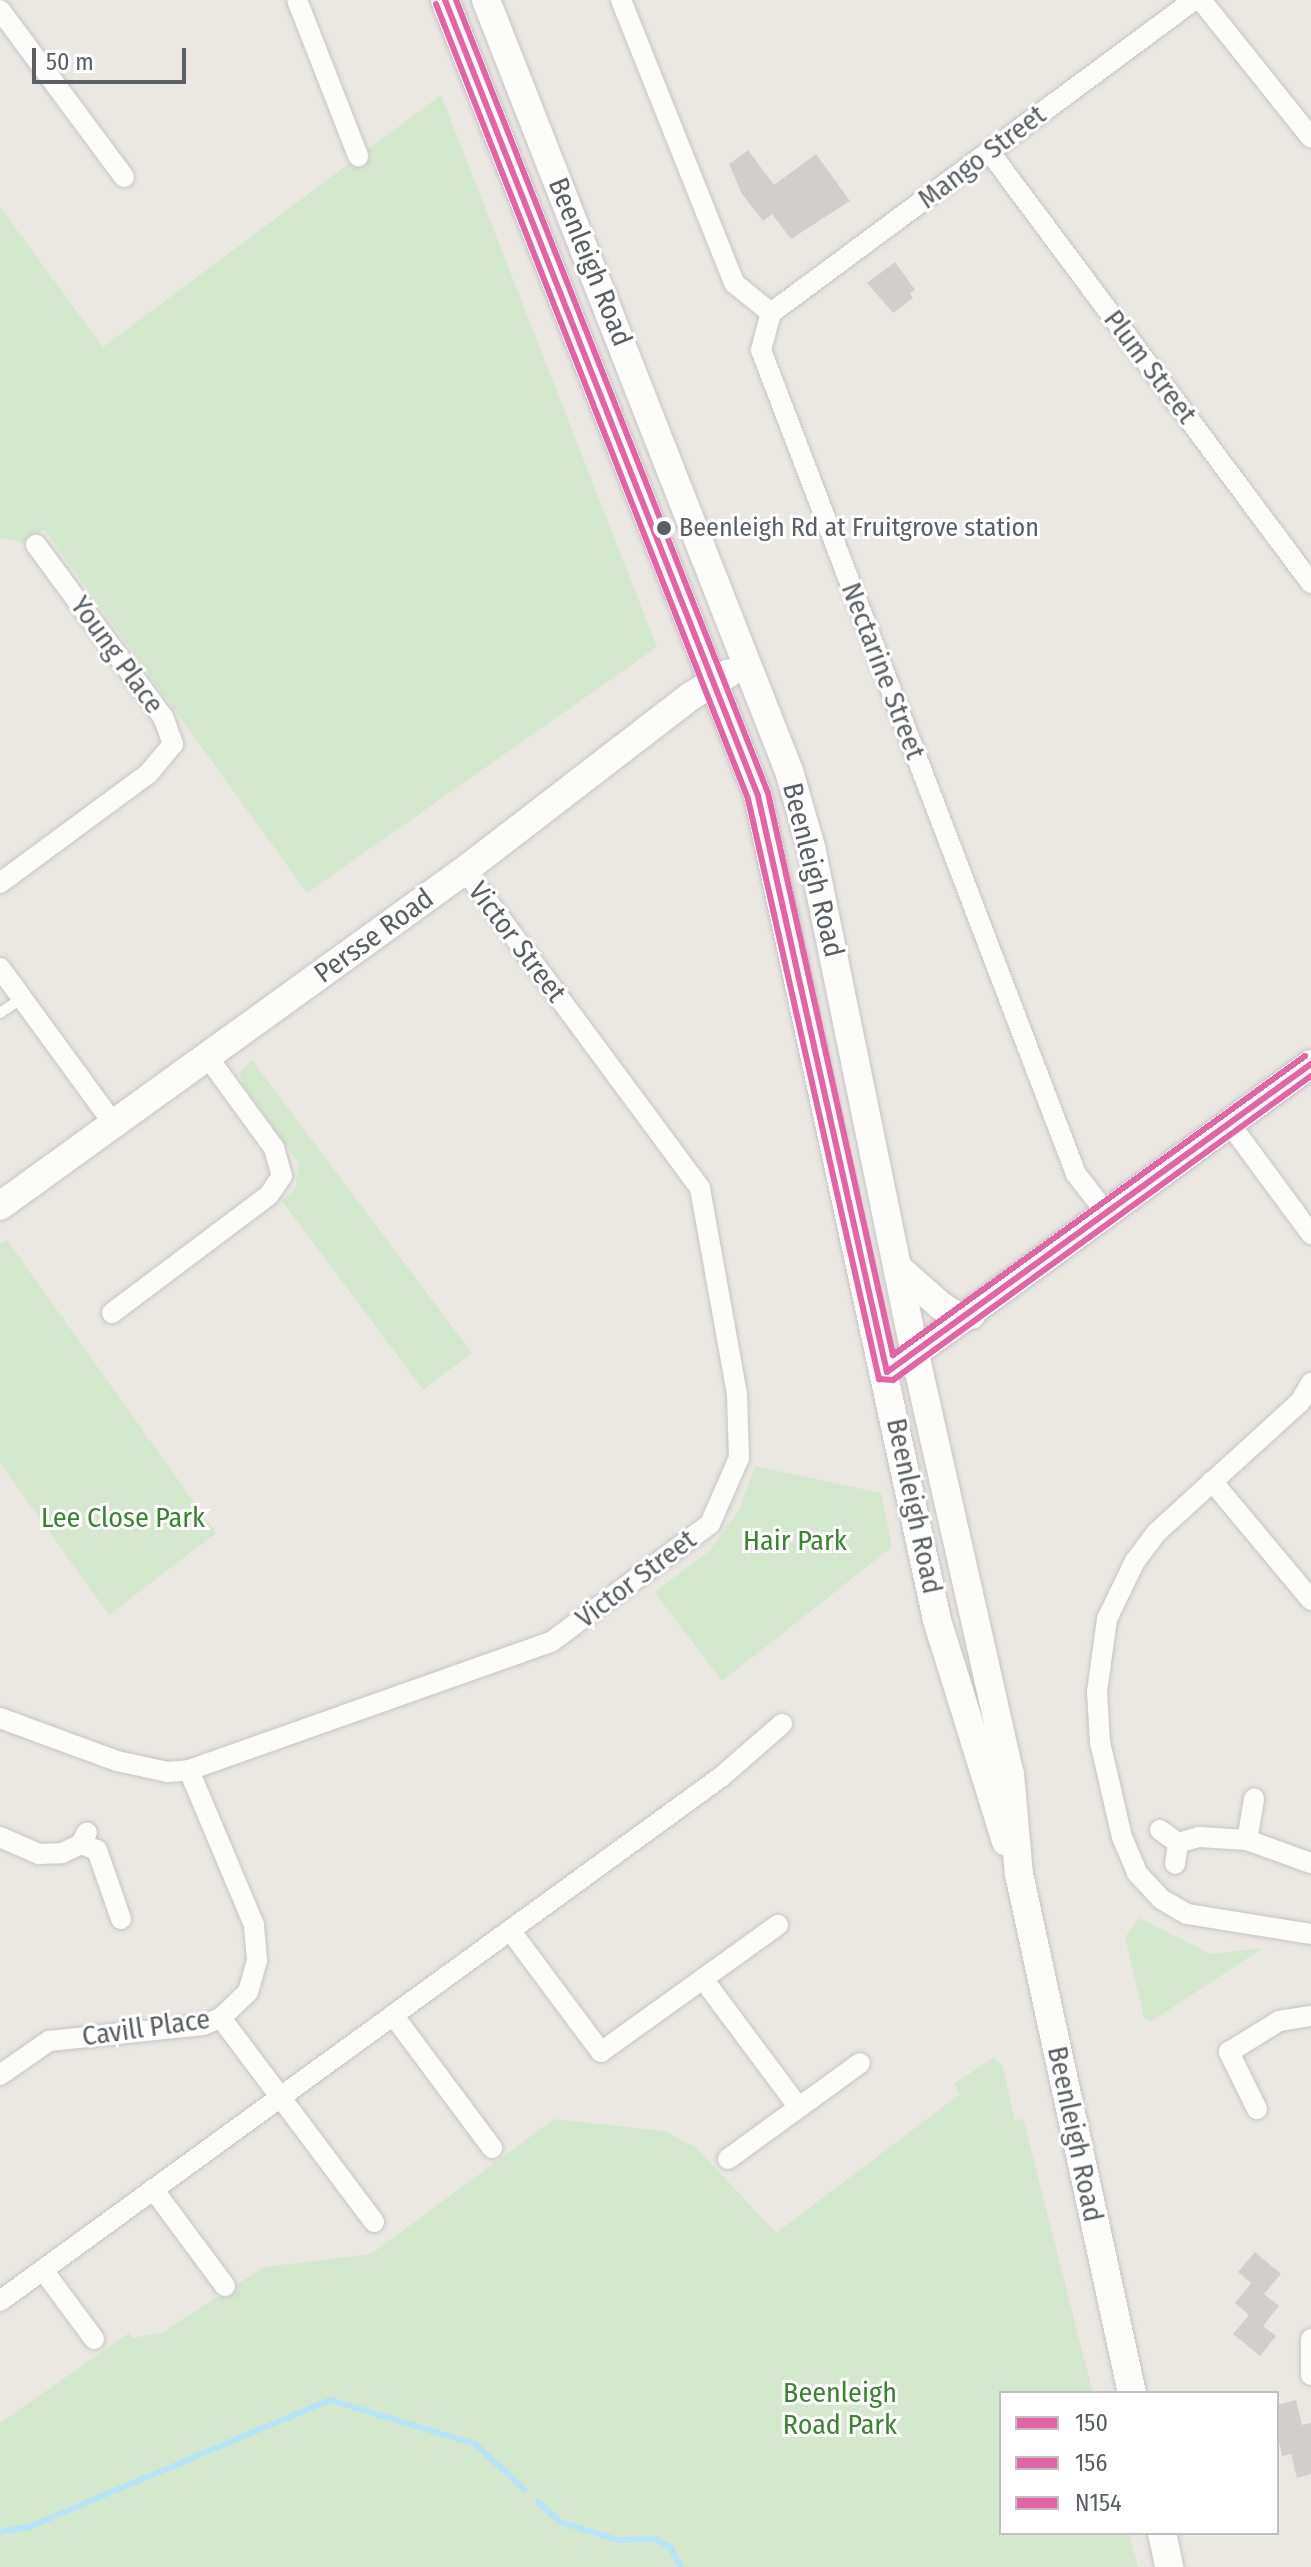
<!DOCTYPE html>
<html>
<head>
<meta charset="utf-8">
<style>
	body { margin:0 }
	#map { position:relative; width:1311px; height:2567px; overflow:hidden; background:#ebe8e4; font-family:"Fira Sans Condensed",sans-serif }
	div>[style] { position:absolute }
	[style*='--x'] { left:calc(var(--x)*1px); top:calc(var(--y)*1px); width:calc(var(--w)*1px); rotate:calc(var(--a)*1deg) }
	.green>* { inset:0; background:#d4e8cd }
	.stream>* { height:6px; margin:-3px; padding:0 3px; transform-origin:3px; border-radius:3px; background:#b6e4f7 }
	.building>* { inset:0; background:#d1cfcd }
	.roads { filter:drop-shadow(0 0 2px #c6c5c5) drop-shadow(0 0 2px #c6c5c5) }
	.lane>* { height:10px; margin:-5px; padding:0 5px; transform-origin:5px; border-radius:5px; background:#fcfcfb }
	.street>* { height:20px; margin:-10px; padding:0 10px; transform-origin:10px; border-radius:10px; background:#fcfcfb }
	.secondary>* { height:28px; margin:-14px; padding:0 14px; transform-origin:14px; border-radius:14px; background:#fcfcfb }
	.bus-1>* { height:6px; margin:-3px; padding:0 3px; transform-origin:3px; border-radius:3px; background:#e463a4 }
	.bus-2>* { height:6px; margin:-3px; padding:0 3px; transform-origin:3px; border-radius:3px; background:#e463a4 }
	.bus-3>* { height:6px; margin:-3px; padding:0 3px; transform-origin:3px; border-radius:3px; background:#e463a4 }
	.dots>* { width:22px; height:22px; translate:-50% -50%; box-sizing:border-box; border:4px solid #fff; border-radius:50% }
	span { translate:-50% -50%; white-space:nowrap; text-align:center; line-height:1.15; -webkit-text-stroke:6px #fff; paint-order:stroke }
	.bus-label { font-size:26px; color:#5a5f63 }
	.left { translate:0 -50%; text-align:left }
	.street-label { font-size:28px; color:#5a5f63 }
	.park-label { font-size:28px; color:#37862e }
	.legend { position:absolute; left:999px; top:2391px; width:280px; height:144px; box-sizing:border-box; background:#fff; border:2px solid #bdbfc1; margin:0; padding:10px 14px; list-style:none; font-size:24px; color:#5a5f63 }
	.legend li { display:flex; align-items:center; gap:16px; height:40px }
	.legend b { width:40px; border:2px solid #bdbfc1 }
	.scale { position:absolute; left:32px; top:48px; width:154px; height:36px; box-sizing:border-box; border:4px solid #5a5f63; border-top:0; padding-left:10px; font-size:24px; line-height:28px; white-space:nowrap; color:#5a5f63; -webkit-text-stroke:6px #fff; paint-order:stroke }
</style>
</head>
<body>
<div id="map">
	<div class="green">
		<div style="clip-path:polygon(441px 95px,657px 647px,307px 893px,44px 529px,24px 543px,0 538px,0 207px,103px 347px)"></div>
		<div style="clip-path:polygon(252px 1060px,472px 1353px,423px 1390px,282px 1201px,295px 1189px,299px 1164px,243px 1084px,240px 1073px)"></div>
		<div style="clip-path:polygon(7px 1240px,216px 1533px,109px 1615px,0 1463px,0 1244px)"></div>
		<div style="clip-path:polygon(755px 1466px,881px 1493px,892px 1547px,722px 1681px,654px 1592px,710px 1550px,739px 1510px)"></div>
		<div style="clip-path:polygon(1139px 1918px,1211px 1954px,1263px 1948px,1152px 2021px,1144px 2018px,1125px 1937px)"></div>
		<div style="clip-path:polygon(993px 2058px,1003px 2066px,1015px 2122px,1023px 2118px,1093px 2393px,1001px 2393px,1001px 2533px,1129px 2533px,1138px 2567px,0 2567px,0 2423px,129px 2333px,133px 2338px,163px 2332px,264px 2267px,371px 2254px,554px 2119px,664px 2131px,697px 2148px,776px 2233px,960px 2094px,954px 2084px)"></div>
	</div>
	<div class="stream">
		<div style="--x:538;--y:2502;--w:30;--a:42"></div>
		<div style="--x:560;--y:2522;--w:61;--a:17.2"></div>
		<div style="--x:618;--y:2540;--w:37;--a:-2"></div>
		<div style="--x:655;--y:2539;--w:17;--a:28"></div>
		<div style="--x:670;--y:2547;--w:23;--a:61"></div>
		<div style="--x:0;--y:2532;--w:29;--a:-10"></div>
		<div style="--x:29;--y:2527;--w:327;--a:-22.9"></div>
		<div style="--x:330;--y:2400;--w:152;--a:16.9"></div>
		<div style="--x:475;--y:2444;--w:67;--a:42.6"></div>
	</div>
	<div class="building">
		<div style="clip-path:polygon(748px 150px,774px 185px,816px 154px,850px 201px,791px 239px,772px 214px,763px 221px,742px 194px,729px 164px)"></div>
		<div style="clip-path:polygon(895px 262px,915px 290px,910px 293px,913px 298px,893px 313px,867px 283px)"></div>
		<div style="clip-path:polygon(1255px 2252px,1281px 2274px,1264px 2294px,1279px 2306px,1263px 2326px,1276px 2336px,1260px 2356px,1233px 2334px,1249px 2315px,1235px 2303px,1251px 2283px,1238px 2272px)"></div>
		<div style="clip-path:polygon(1296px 2400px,1302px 2425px,1311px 2423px,1311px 2474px,1297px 2478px,1291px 2454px,1282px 2456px,1277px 2432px,1277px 2405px)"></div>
	</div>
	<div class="roads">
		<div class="lane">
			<div style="--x:0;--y:1013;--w:27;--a:-34"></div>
		</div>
		<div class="street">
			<div style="--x:297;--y:0;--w:168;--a:68.6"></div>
			<div style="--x:621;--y:0;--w:305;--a:68.2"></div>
			<div style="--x:734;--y:283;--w:48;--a:39"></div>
			<div style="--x:1201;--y:0;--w:176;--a:51.4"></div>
			<div style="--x:0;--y:10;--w:208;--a:53.4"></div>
			<div style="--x:989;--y:151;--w:539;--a:53.3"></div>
			<div style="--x:0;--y:883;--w:184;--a:-36.4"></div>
			<div style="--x:148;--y:774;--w:39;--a:-50"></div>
			<div style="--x:173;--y:744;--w:29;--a:-110"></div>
			<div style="--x:163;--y:717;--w:214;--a:-126.4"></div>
			<div style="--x:0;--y:968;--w:192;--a:53.9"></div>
			<div style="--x:1230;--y:1124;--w:137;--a:53.6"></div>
			<div style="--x:1108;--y:1215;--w:52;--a:-128"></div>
			<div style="--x:1076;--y:1174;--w:882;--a:-110.92"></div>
			<div style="--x:761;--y:350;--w:38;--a:-75"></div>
			<div style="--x:771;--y:313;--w:526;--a:-36.5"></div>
			<div style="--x:112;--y:1313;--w:196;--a:-36.9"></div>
			<div style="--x:269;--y:1195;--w:23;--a:-56"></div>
			<div style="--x:282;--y:1176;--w:29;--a:-106"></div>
			<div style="--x:274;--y:1148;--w:114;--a:-126.1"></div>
			<div style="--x:1311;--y:1383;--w:22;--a:120"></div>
			<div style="--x:1300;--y:1402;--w:193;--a:137.7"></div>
			<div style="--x:1157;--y:1532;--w:36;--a:127"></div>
			<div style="--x:1135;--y:1561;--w:64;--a:115.8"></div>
			<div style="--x:1107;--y:1619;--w:74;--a:97.8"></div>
			<div style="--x:1097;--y:1692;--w:50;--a:86.6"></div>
			<div style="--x:1100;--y:1742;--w:98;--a:77"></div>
			<div style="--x:1122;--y:1837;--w:39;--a:67"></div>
			<div style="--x:1137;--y:1873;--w:35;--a:47"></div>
			<div style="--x:1161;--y:1899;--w:30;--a:30"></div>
			<div style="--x:1187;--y:1914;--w:126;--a:9.2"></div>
			<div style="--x:1212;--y:1481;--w:155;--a:50.2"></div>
			<div style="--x:0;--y:1718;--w:125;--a:20.2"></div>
			<div style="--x:117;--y:1761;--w:52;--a:12.2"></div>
			<div style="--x:168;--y:1772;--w:21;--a:-5"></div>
			<div style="--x:189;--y:1770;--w:384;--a:-19.5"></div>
			<div style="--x:551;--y:1642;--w:198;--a:-36.6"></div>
			<div style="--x:710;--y:1524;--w:72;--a:-66.3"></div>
			<div style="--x:739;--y:1458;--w:64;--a:-91.8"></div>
			<div style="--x:737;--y:1394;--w:209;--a:-100.2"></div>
			<div style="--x:700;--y:1188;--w:395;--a:-126.5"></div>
			<div style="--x:1160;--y:1830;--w:22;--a:36"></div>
			<div style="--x:1178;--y:1843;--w:21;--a:98"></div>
			<div style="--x:0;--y:1837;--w:43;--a:23.6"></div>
			<div style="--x:39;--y:1854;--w:23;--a:-2"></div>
			<div style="--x:62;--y:1853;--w:21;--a:-25"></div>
			<div style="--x:81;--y:1844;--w:13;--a:-63"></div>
			<div style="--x:1247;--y:1840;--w:42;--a:-80.3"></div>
			<div style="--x:1178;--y:1843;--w:22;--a:-16"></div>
			<div style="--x:1199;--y:1837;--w:48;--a:3.6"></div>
			<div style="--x:1247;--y:1840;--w:68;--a:19.8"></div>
			<div style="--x:81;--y:1844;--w:17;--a:21"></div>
			<div style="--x:97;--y:1850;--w:73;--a:70.8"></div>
			<div style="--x:510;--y:1930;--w:152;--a:53.3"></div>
			<div style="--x:601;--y:2052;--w:218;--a:-35.7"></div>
			<div style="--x:703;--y:1979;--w:157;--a:53.3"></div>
			<div style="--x:393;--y:2015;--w:166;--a:53.3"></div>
			<div style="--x:221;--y:2018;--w:255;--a:53.1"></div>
			<div style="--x:0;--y:2075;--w:60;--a:-34.8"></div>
			<div style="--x:49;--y:2041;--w:155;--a:-5.9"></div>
			<div style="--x:203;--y:2025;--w:19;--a:-21"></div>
			<div style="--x:221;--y:2018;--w:37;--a:-44"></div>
			<div style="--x:248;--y:1992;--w:33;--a:-74"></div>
			<div style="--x:257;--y:1960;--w:35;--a:-95"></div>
			<div style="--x:254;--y:1925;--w:168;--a:-112.8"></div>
			<div style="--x:1257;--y:2109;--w:64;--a:-116.2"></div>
			<div style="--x:1229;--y:2052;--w:59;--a:-31.8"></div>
			<div style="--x:1279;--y:2021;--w:32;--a:-9"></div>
			<div style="--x:728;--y:2159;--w:163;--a:-36"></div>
			<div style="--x:153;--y:2189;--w:121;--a:53.4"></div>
			<div style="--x:43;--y:2270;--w:86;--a:53.5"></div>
			<div style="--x:0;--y:2301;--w:891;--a:-36.01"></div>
			<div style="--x:721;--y:1777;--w:81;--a:-41"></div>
			<div style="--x:1311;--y:2339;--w:36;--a:90"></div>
		</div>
		<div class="secondary">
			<div style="--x:445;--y:0;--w:855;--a:68.53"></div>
			<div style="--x:758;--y:796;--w:843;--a:77.74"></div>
			<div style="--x:937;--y:1620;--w:232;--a:72.7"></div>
			<div style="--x:486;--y:0;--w:828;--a:68.55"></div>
			<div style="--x:789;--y:771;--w:79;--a:73.9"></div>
			<div style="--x:811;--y:847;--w:518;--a:78.41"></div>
			<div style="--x:915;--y:1354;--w:431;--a:77.3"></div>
			<div style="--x:1010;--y:1774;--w:100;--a:84.9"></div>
			<div style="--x:1019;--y:1874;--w:531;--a:77.72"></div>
			<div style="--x:0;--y:1206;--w:574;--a:-35.85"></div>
			<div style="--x:465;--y:870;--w:285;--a:-37.6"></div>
			<div style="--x:691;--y:696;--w:44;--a:-31.2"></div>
			<div style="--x:899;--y:1269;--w:56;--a:41.4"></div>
			<div style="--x:941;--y:1306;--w:19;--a:32"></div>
			<div style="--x:957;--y:1316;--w:14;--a:-4"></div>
			<div style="--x:901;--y:1363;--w:507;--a:-36.1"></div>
			<div style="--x:1162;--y:2533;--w:35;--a:78"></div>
		</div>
	</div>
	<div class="bus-1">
		<div style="--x:445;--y:0;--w:855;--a:68.53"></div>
		<div style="--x:758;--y:796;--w:590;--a:77.38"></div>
		<div style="--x:887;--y:1372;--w:524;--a:-36"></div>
	</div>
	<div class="bus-2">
		<div style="--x:436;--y:4;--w:854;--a:68.57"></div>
		<div style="--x:748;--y:799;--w:595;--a:77.27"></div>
		<div style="--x:879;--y:1379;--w:14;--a:4"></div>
		<div style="--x:893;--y:1380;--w:517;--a:-36.03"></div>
	</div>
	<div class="bus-3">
		<div style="--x:456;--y:0;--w:852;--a:68.52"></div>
		<div style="--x:768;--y:793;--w:576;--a:77.46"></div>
		<div style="--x:893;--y:1355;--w:509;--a:-35.97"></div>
	</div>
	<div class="dots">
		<div style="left:664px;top:528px;background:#5a5f63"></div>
	</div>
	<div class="bus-label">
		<span class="left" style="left:679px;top:528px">Beenleigh Rd at Fruitgrove station</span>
	</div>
	<div class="street-label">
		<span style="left:982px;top:157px;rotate:-37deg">Mango Street</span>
		<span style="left:590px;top:262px;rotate:68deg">Beenleigh Road</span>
		<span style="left:1150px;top:367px;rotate:53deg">Plum Street</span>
		<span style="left:117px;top:655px;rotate:54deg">Young Place</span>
		<span style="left:883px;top:671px;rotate:69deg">Nectarine Street</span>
		<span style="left:813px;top:870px;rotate:76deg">Beenleigh Road</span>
		<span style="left:374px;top:936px;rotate:-36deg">Persse Road</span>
		<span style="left:517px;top:942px;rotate:53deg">Victor Street</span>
		<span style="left:914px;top:1506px;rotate:78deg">Beenleigh Road</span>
		<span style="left:636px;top:1579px;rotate:-37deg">Victor Street</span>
		<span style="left:146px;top:2028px;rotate:-8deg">Cavill Place</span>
		<span style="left:1075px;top:2134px;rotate:78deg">Beenleigh Road</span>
	</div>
	<div class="park-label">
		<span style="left:123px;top:1518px">Lee Close Park</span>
		<span style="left:795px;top:1541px">Hair Park</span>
		<span style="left:840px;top:2409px">Beenleigh<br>Road Park</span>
	</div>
	<ul class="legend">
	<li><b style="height:10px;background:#e463a4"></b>150</li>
	<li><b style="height:10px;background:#e463a4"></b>156</li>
	<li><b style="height:10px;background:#e463a4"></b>N154</li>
	</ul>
	<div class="scale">50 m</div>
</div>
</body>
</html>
